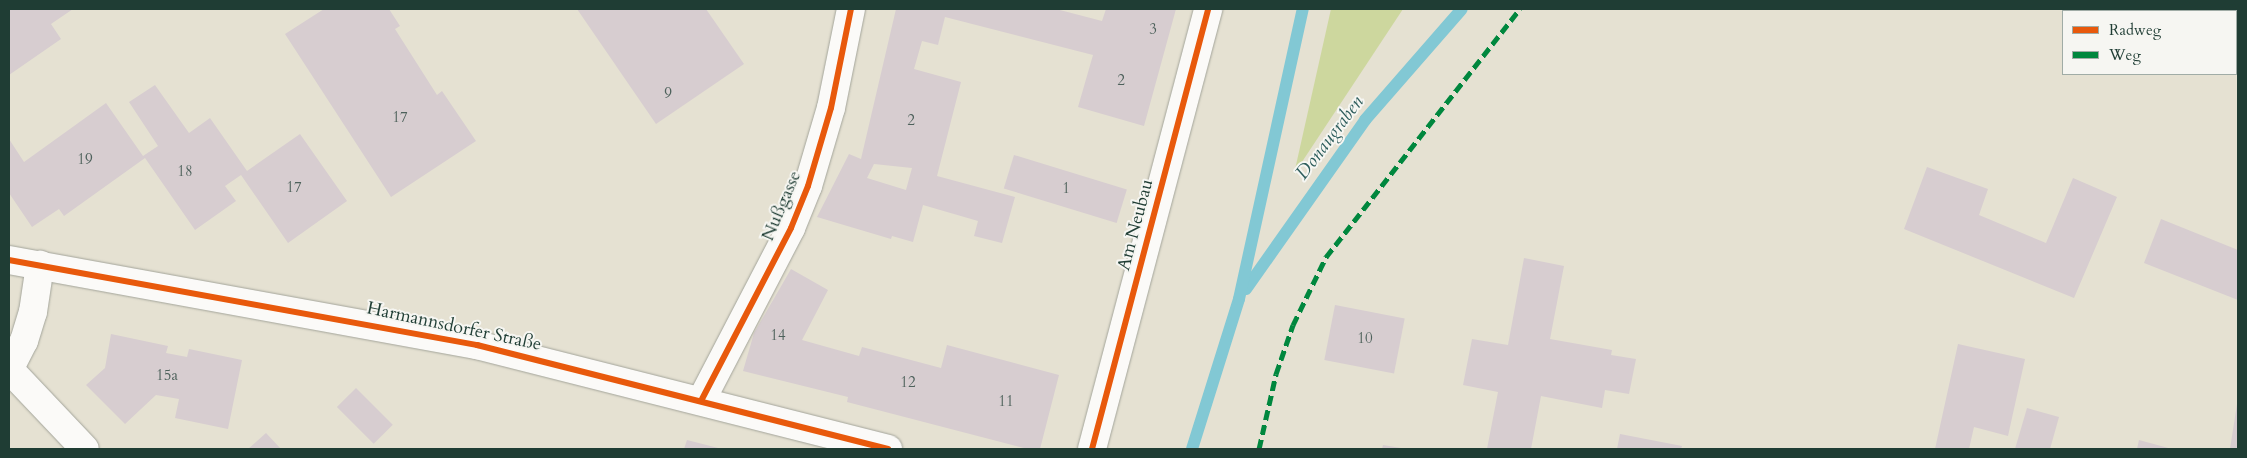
<!DOCTYPE html>
<html>
<head>
<meta charset="utf-8">
<style>
	body { margin:0 }
	#map { position:relative; width:2247px; height:458px; overflow:hidden; background:#e5e1d2; font-family:Cardo,serif }
	div>[style] { position:absolute }
	[style*='--x'] { left:calc(var(--x)*1px); top:calc(var(--y)*1px); width:calc(var(--w)*1px); rotate:calc(var(--a)*1deg) }
	.green>* { inset:0; background:#cdd79e }
	.stream>* { height:12px; margin:-6px; padding:0 6px; transform-origin:6px; border-radius:6px; background:#82c8d4 }
	.building>* { inset:0; background:#d7cdd0; transform-origin:0 0 }
	.roads { filter:drop-shadow(0 0 1px #a3a49a) drop-shadow(0 0 1px #a3a49a) }
	.street>* { height:28px; margin:-14px; padding:0 14px; transform-origin:14px; border-radius:14px; background:#fbfaf8 }
	.quiet>* { height:5px; margin-top:-2.5px; transform-origin:0; background:repeating-linear-gradient(90deg,#00873e 0 10px,transparent 0 15px) }
	.cycleway>* { height:6px; margin:-3px; padding:0 3px; transform-origin:3px; border-radius:3px; background:#e8590c }
	span { translate:-50% -50%; white-space:nowrap; text-align:center; line-height:1.15; -webkit-text-stroke:4px #f6f6f2; paint-order:stroke }
	.number-label { font-size:15px; color:#4d615b }
	.number-label span { -webkit-text-stroke-width:0 }
	.street-label { font-size:18px; color:#1f3d34 }
	.water-label { font-size:19px; color:#2d5d5c; font-style:italic }
	.frame { position:absolute; inset:0; border:10px solid #1f3d34; pointer-events:none }
	.legend { position:absolute; left:2062px; top:10px; width:175px; height:65px; box-sizing:border-box; background:#f6f6f2; border:1px solid #a0aca6; margin:0; padding:6px 9px; list-style:none; font-size:15px; color:#1f3d34 }
	.legend li { display:flex; align-items:center; gap:10px; height:25px }
	.legend b { width:25px; border:1px solid #a0aca6 }
</style>
</head>
<body>
<div id="map">
	<div class="green">
		<div style="clip-path:polygon(1331px 9px,1403px 9px,1294px 174px)"></div>
	</div>
	<div class="stream">
		<div style="--x:1246;--y:289;--w:207;--a:-54.8"></div>
		<div style="--x:1365;--y:120;--w:147;--a:-48.9"></div>
		<div style="--x:1192;--y:449;--w:157;--a:-72.6"></div>
		<div style="--x:1239;--y:299;--w:297;--a:-77.6"></div>
	</div>
	<div class="building">
		<div style="clip-path:polygon(9px 9px,73px 9px,51px 24px,61px 39px,9px 75px)"></div>
		<div style="clip-path:polygon(324px 9px,389px 9px,400px 26px,395px 29px,437px 95px,442px 91px,476px 141px,391px 197px,285px 34px)"></div>
		<div style="clip-path:polygon(577px 9px,706px 9px,744px 64px,656px 124px)"></div>
		<div style="clip-path:polygon(evenodd,896px 9px,1056px 9px,1102px 21px,1106px 9px,1176px 9px,1144px 126px,1078px 107px,1093px 55px,945px 17px,938px 45px,922px 41px,914px 69px,961px 82px,937px 176px,1015px 197px,1002px 243px,974px 236px,978px 221px,923px 205px,913px 242px,892px 236px,891px 239px,817px 217px,849px 154px,861px 159px,896px 9px,874px 164px,912px 168px,906px 190px,867px 178px,874px 164px)"></div>
		<div style="clip-path:polygon(155px 85px,189px 133px,210px 118px,247px 171px,300px 134px,347px 201px,288px 243px,241px 175px,225px 186px,236px 201px,195px 230px,145px 158px,64px 216px,59px 209px,32px 227px,9px 193px,9px 139px,24px 162px,106px 103px,143px 156px,158px 146px,129px 102px)"></div>
		<div style="left:1014px;top:155px;width:118px;height:35px;rotate:17deg"></div>
		<div style="clip-path:polygon(1927px 167px,1988px 189px,1979px 215px,2046px 243px,2073px 178px,2117px 197px,2074px 298px,1904px 229px)"></div>
		<div style="clip-path:polygon(2161px 219px,2238px 250px,2238px 300px,2144px 263px)"></div>
		<div style="clip-path:polygon(1524px 258px,1564px 266px,1550px 339px,1612px 350px,1611px 355px,1636px 359px,1629px 394px,1605px 390px,1602px 408px,1541px 396px,1531px 449px,1487px 449px,1498px 392px,1463px 385px,1472px 339px,1508px 345px)"></div>
		<div style="clip-path:polygon(791px 269px,828px 290px,802px 340px,859px 356px,862px 347px,941px 368px,947px 345px,1059px 375px,1040px 449px,1028px 449px,847px 402px,848px 397px,743px 371px,754px 333px)"></div>
		<div style="left:1335px;top:305px;width:71px;height:56px;rotate:11deg"></div>
		<div style="clip-path:polygon(111px 334px,168px 346px,166px 353px,187px 357px,189px 349px,242px 360px,228px 429px,175px 418px,179px 399px,156px 395px,125px 424px,86px 385px,105px 368px)"></div>
		<div style="clip-path:polygon(1958px 344px,2025px 359px,2008px 436px,1974px 427px,1969px 449px,1935px 449px)"></div>
		<div style="left:356px;top:388px;width:52px;height:27px;rotate:45deg"></div>
		<div style="clip-path:polygon(2237px 404px,2238px 449px,2230px 449px)"></div>
		<div style="clip-path:polygon(2027px 408px,2059px 417px,2050px 449px,2015px 449px)"></div>
		<div style="clip-path:polygon(266px 433px,281px 449px,248px 449px)"></div>
		<div style="clip-path:polygon(1620px 434px,1682px 446px,1681px 449px,1617px 449px)"></div>
		<div style="clip-path:polygon(687px 440px,722px 449px,684px 449px)"></div>
		<div style="clip-path:polygon(2139px 440px,2172px 449px,2137px 449px)"></div>
		<div style="clip-path:polygon(1383px 445px,1401px 448px,1401px 449px,1382px 449px)"></div>
	</div>
	<div class="roads">
		<div class="street">
			<div style="--x:9;--y:260;--w:476;--a:10.3"></div>
			<div style="--x:477;--y:345;--w:424;--a:14.2"></div>
			<div style="--x:9;--y:369;--w:110;--a:46.5"></div>
			<div style="--x:9;--y:370;--w:33;--a:-63"></div>
			<div style="--x:24;--y:341;--w:30;--a:-73"></div>
			<div style="--x:33;--y:312;--w:48;--a:-81.5"></div>
			<div style="--x:701;--y:401;--w:195;--a:-62.5"></div>
			<div style="--x:791;--y:228;--w:45;--a:-68"></div>
			<div style="--x:808;--y:186;--w:81;--a:-73.6"></div>
			<div style="--x:831;--y:108;--w:101;--a:-78.6"></div>
			<div style="--x:1092;--y:449;--w:455;--a:-75.2"></div>
		</div>
	</div>
	<div class="quiet">
		<div style="--x:1259;--y:449;--w:77;--a:-77.2"></div>
		<div style="--x:1276;--y:374;--w:52;--a:-70.9"></div>
		<div style="--x:1293;--y:325;--w:76;--a:-64.1"></div>
		<div style="--x:1326;--y:257;--w:315;--a:-52"></div>
	</div>
	<div class="cycleway">
		<div style="--x:9;--y:260;--w:476;--a:10.3"></div>
		<div style="--x:477;--y:345;--w:424;--a:14.2"></div>
		<div style="--x:701;--y:401;--w:195;--a:-62.5"></div>
		<div style="--x:791;--y:228;--w:45;--a:-68"></div>
		<div style="--x:808;--y:186;--w:81;--a:-73.6"></div>
		<div style="--x:831;--y:108;--w:101;--a:-78.6"></div>
		<div style="--x:1092;--y:449;--w:455;--a:-75.2"></div>
	</div>
	<div class="number-label">
		<span style="left:1153px;top:30px">3</span>
		<span style="left:1121px;top:81px">2</span>
		<span style="left:668px;top:94px">9</span>
		<span style="left:400px;top:118px">17</span>
		<span style="left:911px;top:121px">2</span>
		<span style="left:85px;top:160px">19</span>
		<span style="left:185px;top:172px">18</span>
		<span style="left:294px;top:188px">17</span>
		<span style="left:1066px;top:189px">1</span>
		<span style="left:778px;top:336px">14</span>
		<span style="left:1365px;top:339px">10</span>
		<span style="left:167px;top:376px">15a</span>
		<span style="left:908px;top:383px">12</span>
		<span style="left:1006px;top:402px">11</span>
	</div>
	<div class="street-label">
		<span style="left:782px;top:206px;rotate:-67deg">Nußgasse</span>
		<span style="left:1136px;top:225px;rotate:-75deg">Am Neubau</span>
		<span style="left:454px;top:327px;rotate:12deg">Harmannsdorfer Straße</span>
	</div>
	<div class="water-label">
		<span style="left:1330px;top:138px;rotate:-53deg">Donaugraben</span>
	</div>
	<div class="frame"></div>
	<ul class="legend">
	<li><b style="height:6px;background:#e8590c"></b>Radweg</li>
	<li><b style="height:6px;background:#00873e"></b>Weg</li>
	</ul>
</div>
</body>
</html>
